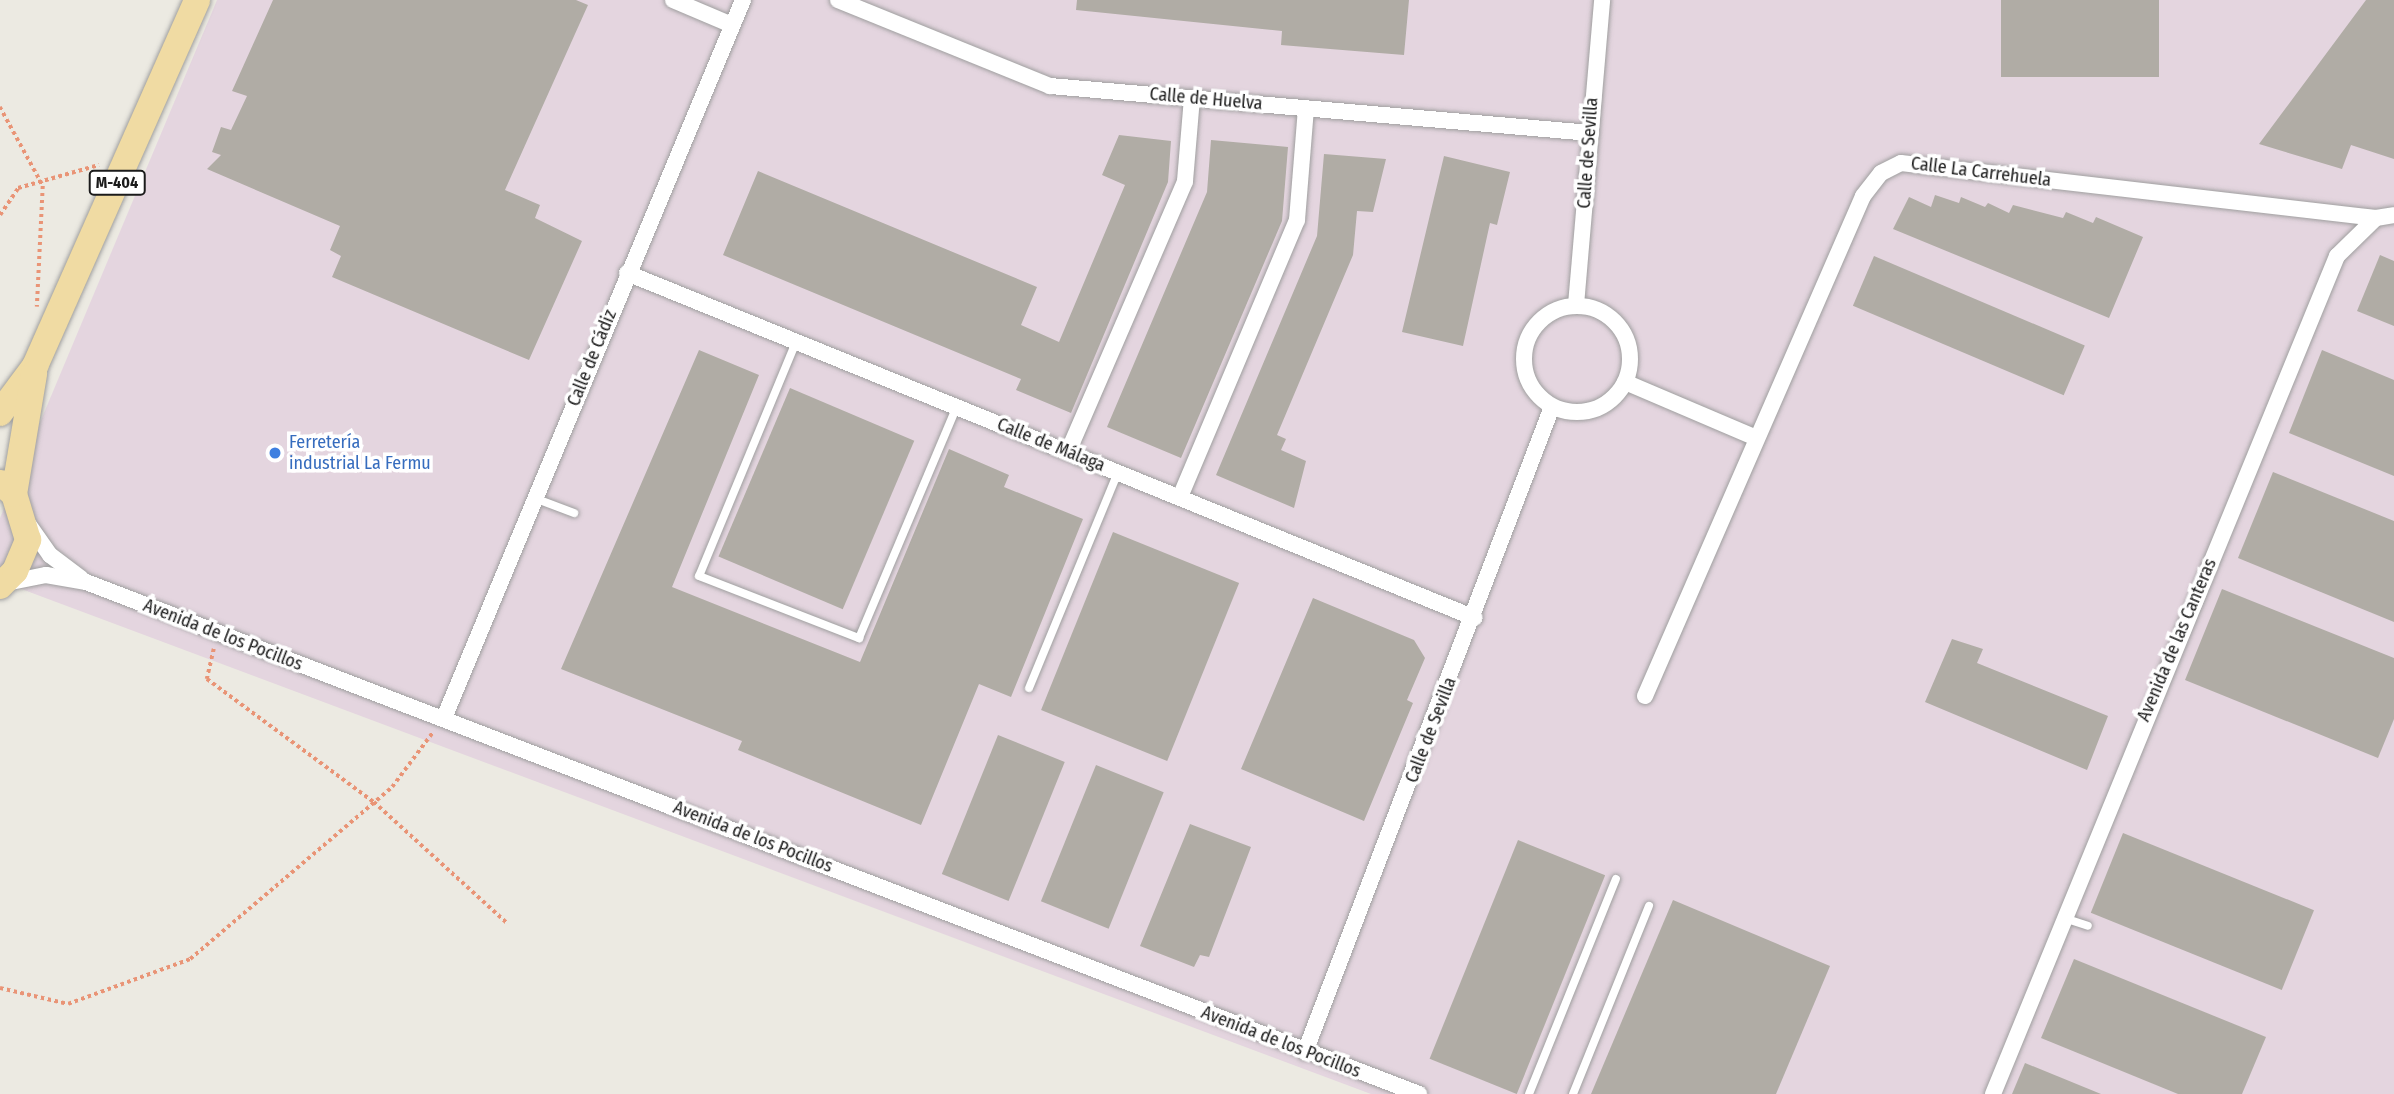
<!DOCTYPE html>
<html>
<head>
<meta charset="utf-8">
<style>
	body { margin:0 }
	#map { position:relative; width:2394px; height:1094px; overflow:hidden; background:#eceae2; font-family:"Fira Sans Condensed",sans-serif }
	div>[style] { position:absolute }
	[style*='--x'] { left:calc(var(--x)*1px); top:calc(var(--y)*1px); width:calc(var(--w)*1px); rotate:calc(var(--a)*1deg) }
	.industrial>* { inset:0; background:#e4d5df }
	.building>* { inset:0; background:#b0aca5; transform-origin:0 0 }
	.path>* { height:3.5px; margin-top:-1.75px; transform-origin:0; background:repeating-linear-gradient(90deg,#e99476 0 3.5px,transparent 0 7px) }
	.roads { filter:drop-shadow(0 0 2px #9f9f9f) drop-shadow(0 0 2px #9f9f9f) }
	.lane>* { height:8px; margin:-4px; padding:0 4px; transform-origin:4px; border-radius:4px; background:#fff }
	.street>* { height:16px; margin:-8px; padding:0 8px; transform-origin:8px; border-radius:8px; background:#fff }
	.street>.ring { margin:-8px; padding:0; box-sizing:content-box; background:none; border:16px solid #fff; border-radius:50% }
	.primary>* { height:26px; margin:-13px; padding:0 13px; transform-origin:13px; border-radius:13px; background:#f0dba3 }
	.dots>* { width:19px; height:19px; translate:-50% -50%; box-sizing:border-box; border:4px solid #fff; border-radius:50% }
	span { translate:-50% -50%; white-space:nowrap; text-align:center; line-height:1.15; -webkit-text-stroke:7px #fff; paint-order:stroke }
	.shield-label span { padding:2px 5px; background:#fff; border:2px solid; border-radius:5px; -webkit-text-stroke-width:0 }
	.shield-label { font-size:16px; color:#1b1b1b; font-weight:700 }
	.street-label { font-size:18px; color:#1b1b1b }
	.shop-label { font-size:18px; color:#366cbe }
	.left { translate:0 -50%; text-align:left }
</style>
</head>
<body>
<div id="map">
	<div class="industrial">
		<div style="clip-path:polygon(217px 0,2394px 0,2394px 1094px,1371px 1094px,0 581px,0 518px)"></div>
	</div>
	<div class="building">
		<div style="clip-path:polygon(273px 0,576px 0,588px 5px,505px 190px,540px 205px,535px 218px,582px 241px,529px 360px,332px 277px,341px 256px,330px 250px,340px 226px,207px 169px,221px 155px,212px 152px,221px 127px,231px 130px,247px 96px,232px 91px)"></div>
		<div style="clip-path:polygon(1077px 0,1409px 0,1404px 55px,1281px 45px,1282px 31px,1076px 10px)"></div>
		<div style="left:2001px;top:0;width:158px;height:77px"></div>
		<div style="clip-path:polygon(2366px 0,2394px 0,2394px 159px,2351px 145px,2342px 169px,2259px 144px)"></div>
		<div style="clip-path:polygon(1119px 135px,1171px 141px,1168px 182px,1071px 413px,1016px 390px,1021px 379px,723px 255px,758px 171px,1037px 287px,1021px 325px,1059px 342px,1125px 185px,1102px 175px)"></div>
		<div style="clip-path:polygon(1211px 140px,1288px 147px,1282px 221px,1181px 458px,1107px 427px,1207px 192px)"></div>
		<div style="clip-path:polygon(1324px 154px,1386px 159px,1373px 212px,1357px 211px,1353px 255px,1277px 435px,1286px 439px,1281px 450px,1306px 461px,1294px 508px,1216px 475px,1317px 236px)"></div>
		<div style="clip-path:polygon(1444px 156px,1510px 172px,1497px 225px,1490px 223px,1463px 346px,1402px 332px)"></div>
		<div style="clip-path:polygon(1935px 195px,1959px 203px,1961px 197px,1985px 207px,1988px 203px,2009px 213px,2013px 205px,2063px 218px,2066px 212px,2093px 223px,2096px 217px,2143px 237px,2109px 318px,1893px 229px,1909px 197px,1931px 207px)"></div>
		<div style="clip-path:polygon(2380px 255px,2394px 261px,2394px 326px,2357px 311px)"></div>
		<div style="left:1874px;top:256px;width:229px;height:54px;rotate:23deg"></div>
		<div style="clip-path:polygon(699px 350px,759px 375px,672px 587px,860px 662px,949px 449px,1009px 475px,1004px 487px,1083px 519px,1011px 697px,979px 684px,921px 825px,738px 750px,742px 741px,561px 669px)"></div>
		<div style="clip-path:polygon(2322px 350px,2394px 380px,2394px 476px,2289px 433px)"></div>
		<div style="left:790px;top:388px;width:135px;height:183px;rotate:23deg"></div>
		<div style="clip-path:polygon(2273px 472px,2394px 521px,2394px 622px,2238px 558px)"></div>
		<div style="left:1113px;top:532px;width:136px;height:192px;rotate:22deg"></div>
		<div style="clip-path:polygon(2222px 589px,2394px 658px,2394px 719px,2378px 758px,2185px 680px)"></div>
		<div style="clip-path:polygon(1313px 598px,1414px 640px,1425px 658px,1407px 700px,1413px 703px,1364px 821px,1241px 769px)"></div>
		<div style="clip-path:polygon(1952px 639px,1983px 649px,1977px 663px,2108px 716px,2087px 770px,1925px 702px)"></div>
		<div style="left:998px;top:735px;width:72px;height:150px;rotate:22deg"></div>
		<div style="left:1096px;top:765px;width:73px;height:147px;rotate:22deg"></div>
		<div style="clip-path:polygon(1190px 824px,1251px 847px,1209px 957px,1200px 955px,1194px 967px,1140px 946px)"></div>
		<div style="left:2123px;top:833px;width:206px;height:86px;rotate:22deg"></div>
		<div style="left:1518px;top:840px;width:94px;height:236px;rotate:22deg"></div>
		<div style="clip-path:polygon(1673px 900px,1830px 966px,1776px 1094px,1591px 1094px)"></div>
		<div style="clip-path:polygon(2074px 959px,2266px 1037px,2242px 1094px,2178px 1094px,2041px 1038px)"></div>
		<div style="clip-path:polygon(2025px 1063px,2101px 1094px,2012px 1094px)"></div>
	</div>
	<div class="path">
		<div style="--x:0;--y:107;--w:90;--a:61.4"></div>
		<div style="--x:43;--y:186;--w:121;--a:92.8"></div>
		<div style="--x:0;--y:215;--w:32;--a:-56"></div>
		<div style="--x:18;--y:188;--w:84;--a:-15.9"></div>
		<div style="--x:214;--y:649;--w:31;--a:103"></div>
		<div style="--x:207;--y:679;--w:207;--a:36.4"></div>
		<div style="--x:374;--y:802;--w:181;--a:42.3"></div>
		<div style="--x:0;--y:988;--w:70;--a:13.2"></div>
		<div style="--x:68;--y:1004;--w:130;--a:-20.2"></div>
		<div style="--x:190;--y:959;--w:265;--a:-40.4"></div>
		<div style="--x:392;--y:787;--w:69;--a:-53.3"></div>
	</div>
	<div class="roads">
		<div class="lane">
			<div style="--x:796;--y:342;--w:253;--a:112.5"></div>
			<div style="--x:699;--y:576;--w:172;--a:21.2"></div>
			<div style="--x:859;--y:638;--w:252;--a:-67.1"></div>
			<div style="--x:534;--y:498;--w:43;--a:20.6"></div>
			<div style="--x:1029;--y:688;--w:234;--a:-67.6"></div>
			<div style="--x:2064;--y:918;--w:25;--a:18"></div>
			<div style="--x:1529;--y:1094;--w:232;--a:-68"></div>
			<div style="--x:1573;--y:1094;--w:203;--a:-68"></div>
		</div>
		<div class="street">
			<div style="--x:673;--y:0;--w:64;--a:23"></div>
			<div style="--x:838;--y:0;--w:229;--a:22.1"></div>
			<div style="--x:1050;--y:86;--w:543;--a:4.97"></div>
			<div style="--x:627;--y:273;--w:915;--a:22.14"></div>
			<div style="--x:1576;--y:305;--w:306;--a:-85.1"></div>
			<div class="ring" style="left:1524px;top:306px;width:90px;height:90px"></div>
			<div style="--x:1625;--y:382;--w:140;--a:23.1"></div>
			<div style="--x:1068;--y:452;--w:295;--a:-66.6"></div>
			<div style="--x:1185;--y:181;--w:83;--a:-85.2"></div>
			<div style="--x:1180;--y:497;--w:301;--a:-67.1"></div>
			<div style="--x:1297;--y:220;--w:112;--a:-85.4"></div>
			<div style="--x:29;--y:525;--w:37;--a:55"></div>
			<div style="--x:50;--y:555;--w:39;--a:37"></div>
			<div style="--x:6;--y:583;--w:41;--a:-11.3"></div>
			<div style="--x:46;--y:575;--w:41;--a:9.9"></div>
			<div style="--x:86;--y:582;--w:1428;--a:21.01"></div>
			<div style="--x:1645;--y:696;--w:545;--a:-66.44"></div>
			<div style="--x:1863;--y:196;--w:29;--a:-52"></div>
			<div style="--x:1881;--y:173;--w:22;--a:-27"></div>
			<div style="--x:1901;--y:163;--w:478;--a:6.6"></div>
			<div style="--x:444;--y:718;--w:778;--a:-67.39"></div>
			<div style="--x:1305;--y:1052;--w:691;--a:-69.05"></div>
			<div style="--x:1993;--y:1094;--w:906;--a:-67.68"></div>
			<div style="--x:2337;--y:256;--w:54;--a:-44.3"></div>
			<div style="--x:2376;--y:218;--w:18;--a:-9"></div>
		</div>
		<div class="primary">
			<div style="--x:0;--y:413;--w:59;--a:-53.3"></div>
			<div style="--x:35;--y:366;--w:400;--a:-66.1"></div>
			<div style="--x:14;--y:494;--w:122;--a:-80.5"></div>
			<div style="--x:0;--y:586;--w:21;--a:-45"></div>
			<div style="--x:15;--y:571;--w:34;--a:-67"></div>
			<div style="--x:28;--y:540;--w:48;--a:-106.9"></div>
			<div style="--x:14;--y:494;--w:17;--a:-140"></div>
		</div>
	</div>
	<div class="dots">
		<div style="left:275px;top:453px;background:#3f7fe0"></div>
	</div>
	<div class="shield-label">
		<span style="left:117px;top:183px">M-404</span>
	</div>
	<div class="street-label">
		<span style="left:1206px;top:99px;rotate:5deg">Calle de Huelva</span>
		<span style="left:1588px;top:153px;rotate:-86deg">Calle de Sevilla</span>
		<span style="left:1981px;top:172px;rotate:7deg">Calle La Carrehuela</span>
		<span style="left:592px;top:358px;rotate:-68deg">Calle de Cádiz</span>
		<span style="left:1051px;top:445px;rotate:22deg">Calle de Málaga</span>
		<span style="left:223px;top:635px;rotate:21deg">Avenida de los Pocillos</span>
		<span style="left:2177px;top:640px;rotate:-67deg">Avenida de las Canteras</span>
		<span style="left:1431px;top:730px;rotate:-69deg">Calle de Sevilla</span>
		<span style="left:753px;top:837px;rotate:21deg">Avenida de los Pocillos</span>
		<span style="left:1281px;top:1042px;rotate:21deg">Avenida de los Pocillos</span>
	</div>
	<div class="shop-label">
		<span class="left" style="left:289px;top:453px">Ferretería<br>industrial La Fermu</span>
	</div>
</div>
</body>
</html>
